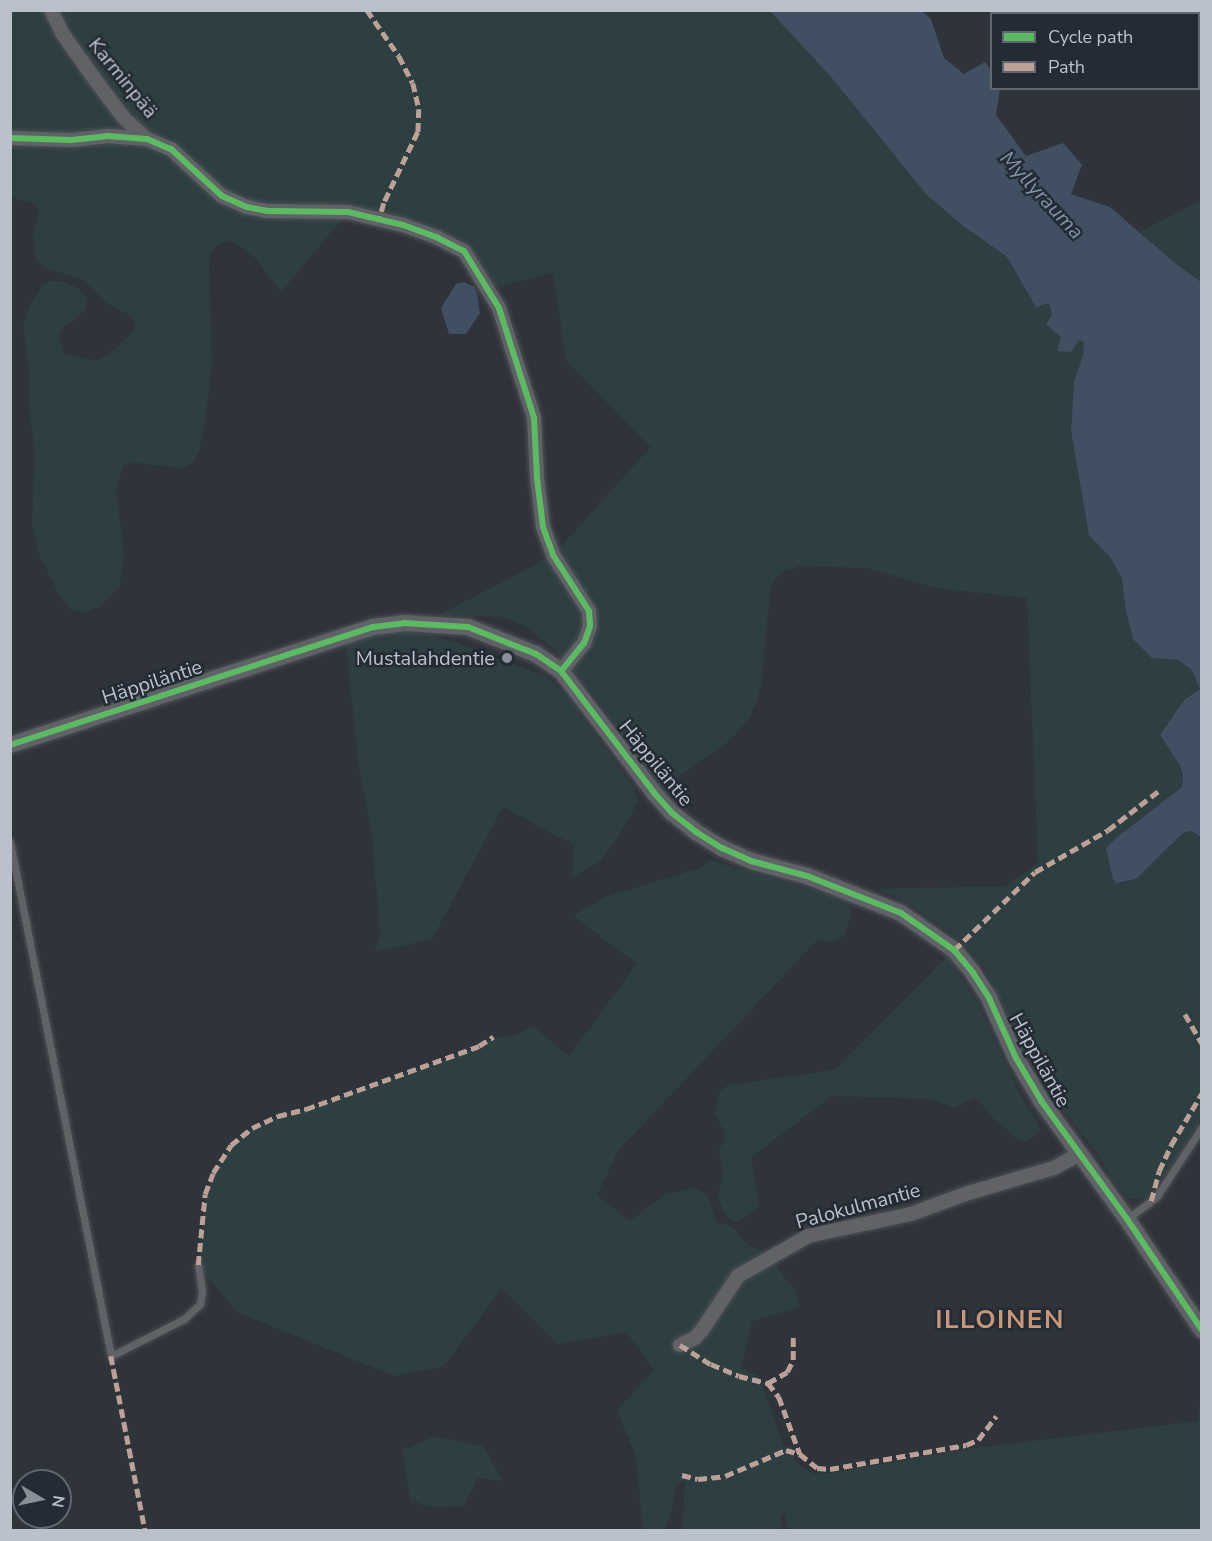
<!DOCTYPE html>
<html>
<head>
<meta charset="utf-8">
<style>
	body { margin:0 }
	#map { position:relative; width:1212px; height:1541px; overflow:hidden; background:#2f343a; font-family:"Nunito Sans",sans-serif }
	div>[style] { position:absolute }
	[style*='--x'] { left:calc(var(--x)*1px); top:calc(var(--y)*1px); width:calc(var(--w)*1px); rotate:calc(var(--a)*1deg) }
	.green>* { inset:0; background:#2d3f40 }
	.water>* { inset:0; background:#405062 }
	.roads { filter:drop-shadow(0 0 2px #4d5055) drop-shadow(0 0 2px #4d5055) }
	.service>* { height:7px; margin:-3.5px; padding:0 3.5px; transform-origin:3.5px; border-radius:3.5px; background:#606268 }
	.minor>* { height:14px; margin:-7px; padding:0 7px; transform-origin:7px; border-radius:7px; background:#606268 }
	.tertiary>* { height:16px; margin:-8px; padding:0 8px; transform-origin:8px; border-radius:8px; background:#606268 }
	.quiet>* { height:4.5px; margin-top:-2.25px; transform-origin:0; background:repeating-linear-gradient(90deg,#bda197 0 9px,transparent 0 13.5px) }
	.cycleway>* { height:6px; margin:-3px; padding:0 3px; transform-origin:3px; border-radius:3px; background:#5cba63 }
	.dots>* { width:16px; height:16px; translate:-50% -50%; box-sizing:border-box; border:3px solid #232b35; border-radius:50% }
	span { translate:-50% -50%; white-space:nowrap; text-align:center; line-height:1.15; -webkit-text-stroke:5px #232b35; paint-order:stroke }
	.street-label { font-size:20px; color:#bbc1ca }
	.poi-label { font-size:20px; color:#bbc1ca }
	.right { translate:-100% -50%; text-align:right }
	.water-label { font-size:21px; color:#7f93a9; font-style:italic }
	.district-label { font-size:26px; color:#c99676; font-weight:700; letter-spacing:1.5px }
	.frame { position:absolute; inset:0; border:12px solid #bbc1ca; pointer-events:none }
	.legend { position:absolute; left:990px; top:12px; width:210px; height:78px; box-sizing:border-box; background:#232b35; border:2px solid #606771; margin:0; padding:8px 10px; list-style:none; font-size:18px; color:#bbc1ca }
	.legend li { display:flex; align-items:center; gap:12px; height:30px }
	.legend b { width:30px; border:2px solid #606771 }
	.north { position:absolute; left:12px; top:1469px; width:60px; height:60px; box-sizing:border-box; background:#232b35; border:2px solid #606771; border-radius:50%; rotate:99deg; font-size:16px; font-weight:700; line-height:24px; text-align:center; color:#bbc1ca }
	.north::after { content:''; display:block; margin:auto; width:21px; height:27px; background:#8a9098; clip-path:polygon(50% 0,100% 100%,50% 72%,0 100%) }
</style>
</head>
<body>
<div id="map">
	<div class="green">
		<div style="clip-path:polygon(10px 11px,770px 11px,831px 77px,926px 194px,962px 225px,1007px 257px,1036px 307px,1049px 303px,1052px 307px,1055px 329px,1061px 337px,1084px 342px,1083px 356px,1074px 381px,1071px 431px,1089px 534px,1110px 557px,1122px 578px,1125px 605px,1152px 658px,1178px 660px,1192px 670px,1200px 689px,1184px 700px,1160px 735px,1179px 764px,1183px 774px,1182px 787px,1117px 837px,1106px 848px,1117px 883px,1126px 882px,1136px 879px,1184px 832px,1190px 831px,1201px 837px,1201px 1120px,1154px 1193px,1149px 1198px,1128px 1199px,1110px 1177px,1099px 1155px,1065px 1113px,1042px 1078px,983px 966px,962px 941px,908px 903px,877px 889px,1006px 886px,1038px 863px,1027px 598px,936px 588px,867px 568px,800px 566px,784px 571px,774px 579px,770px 592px,762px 677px,758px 699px,749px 719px,730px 740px,663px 788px,643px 765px,595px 696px,554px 649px,528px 628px,504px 617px,439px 615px,553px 555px,651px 447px,566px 361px,553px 273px,488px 289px,464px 251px,348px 212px,281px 292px,256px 259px,232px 241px,219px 244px,211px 252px,209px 265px,212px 362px,205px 422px,199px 452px,193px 463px,181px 468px,129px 462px,122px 468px,116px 489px,124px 554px,120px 585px,99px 607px,86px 613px,71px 609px,59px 595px,38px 552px,32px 523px,35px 455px,29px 405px,29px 369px,23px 326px,27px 312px,41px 287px,49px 281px,60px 281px,74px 286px,84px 293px,87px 301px,86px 309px,63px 328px,59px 336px,64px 353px,94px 361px,108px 355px,134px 331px,135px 323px,132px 316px,108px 304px,84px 280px,45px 268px,36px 260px,33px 232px,40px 211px,35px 203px,11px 198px)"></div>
		<div style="clip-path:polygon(1201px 200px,1201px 282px,1176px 264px,1139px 232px)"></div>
		<div style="clip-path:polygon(403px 632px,431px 635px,456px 643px,545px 676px,567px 697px,613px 759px,634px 789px,638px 802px,617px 839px,600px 861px,572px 879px,574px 845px,503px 807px,432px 939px,374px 952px,380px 936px,372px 836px,358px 761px,346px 645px,375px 635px)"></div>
		<div style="clip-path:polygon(709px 860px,848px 900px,852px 914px,843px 937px,829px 942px,819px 938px,618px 1151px,597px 1195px,630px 1221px,666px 1193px,680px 1192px,693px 1188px,702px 1190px,709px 1199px,717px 1223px,732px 1226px,749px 1246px,768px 1252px,789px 1284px,795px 1289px,800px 1307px,752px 1321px,741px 1369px,759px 1376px,784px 1447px,792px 1447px,795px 1460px,803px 1469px,816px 1474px,830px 1473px,966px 1449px,1198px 1421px,1201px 1394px,1201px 1530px,788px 1530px,785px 1513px,781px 1515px,781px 1530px,682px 1530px,685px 1481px,676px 1484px,670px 1517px,664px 1530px,643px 1530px,636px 1457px,617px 1410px,654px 1370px,626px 1332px,558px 1344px,502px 1288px,444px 1366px,394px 1376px,237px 1312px,198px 1265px,205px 1194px,213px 1173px,231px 1145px,252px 1128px,278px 1116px,306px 1109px,479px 1046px,493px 1037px,513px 1036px,533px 1026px,569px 1056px,637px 964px,573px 916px,602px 898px,700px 868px)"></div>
		<div style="clip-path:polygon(947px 956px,978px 1004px,1019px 1092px,1041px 1130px,1026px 1142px,1014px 1136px,993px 1118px,976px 1097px,953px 1108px,932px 1099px,832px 1096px,751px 1157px,759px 1207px,737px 1222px,726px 1216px,718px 1198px,723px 1174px,719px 1148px,725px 1142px,723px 1129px,714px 1114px,720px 1091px,728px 1085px,835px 1070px)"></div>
		<div style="clip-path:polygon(434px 1437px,483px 1446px,503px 1481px,478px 1478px,464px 1506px,430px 1507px,410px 1500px,402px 1450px)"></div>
	</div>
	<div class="water">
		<div style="clip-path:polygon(770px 11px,922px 11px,931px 19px,944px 58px,964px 74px,985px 62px,991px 70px,992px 88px,1000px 89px,996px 115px,1026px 156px,1063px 143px,1082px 165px,1071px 194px,1110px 207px,1176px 264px,1201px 282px,1201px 837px,1191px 831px,1184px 832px,1136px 879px,1117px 883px,1113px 879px,1106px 848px,1117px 837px,1182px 787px,1183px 774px,1179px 764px,1160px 735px,1184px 700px,1200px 689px,1192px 670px,1178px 660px,1152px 658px,1133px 639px,1125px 605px,1122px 578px,1110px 557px,1089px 535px,1071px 431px,1074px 381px,1083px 356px,1084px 342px,1079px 340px,1071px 352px,1057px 351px,1061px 337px,1046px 324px,1052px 315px,1049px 303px,1036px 307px,1007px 257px,962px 225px,926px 194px,831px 77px)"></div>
		<div style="clip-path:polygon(464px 282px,474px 287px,477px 293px,480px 313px,466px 334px,449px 334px,441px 308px,456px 284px)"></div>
	</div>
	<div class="roads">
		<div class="service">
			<div style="--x:10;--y:842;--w:524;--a:78.88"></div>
			<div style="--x:111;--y:1356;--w:82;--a:-26.9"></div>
			<div style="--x:184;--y:1319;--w:22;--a:-43"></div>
			<div style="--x:200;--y:1304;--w:12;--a:-81"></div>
			<div style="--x:202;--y:1292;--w:27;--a:-98"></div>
			<div style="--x:1127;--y:1219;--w:38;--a:-37"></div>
			<div style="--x:1157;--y:1196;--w:82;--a:-56.9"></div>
		</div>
		<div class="minor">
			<div style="--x:51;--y:10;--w:25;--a:64"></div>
			<div style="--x:62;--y:33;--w:59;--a:54.7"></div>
			<div style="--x:96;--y:81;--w:45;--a:53.1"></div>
			<div style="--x:123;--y:117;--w:33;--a:43"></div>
			<div style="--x:10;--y:138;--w:61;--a:1.9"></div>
			<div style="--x:71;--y:140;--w:36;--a:-6"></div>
			<div style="--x:107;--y:136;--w:40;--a:4.3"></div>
			<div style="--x:147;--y:139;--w:26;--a:23"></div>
			<div style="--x:171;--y:149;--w:69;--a:42.7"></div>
			<div style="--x:222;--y:196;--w:27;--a:24"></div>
			<div style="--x:247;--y:207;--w:21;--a:11"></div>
			<div style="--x:268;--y:211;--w:80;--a:0.7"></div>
			<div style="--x:348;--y:212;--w:57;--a:13.3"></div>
			<div style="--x:403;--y:225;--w:37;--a:20"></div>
			<div style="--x:438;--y:238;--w:29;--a:27"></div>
			<div style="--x:464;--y:251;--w:67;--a:58.4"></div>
			<div style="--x:499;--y:308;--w:115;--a:72.3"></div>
			<div style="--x:534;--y:418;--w:60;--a:87.1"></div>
			<div style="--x:537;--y:478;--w:49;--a:83"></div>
			<div style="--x:543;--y:527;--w:30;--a:70"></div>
			<div style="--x:553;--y:555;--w:67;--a:57.3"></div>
			<div style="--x:589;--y:611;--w:15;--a:86"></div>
			<div style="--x:590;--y:626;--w:18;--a:109"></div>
			<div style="--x:584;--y:643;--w:36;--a:129"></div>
			<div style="--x:680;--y:1345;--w:17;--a:-25"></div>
			<div style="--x:695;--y:1338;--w:11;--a:-49"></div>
			<div style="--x:702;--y:1330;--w:65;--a:-56.3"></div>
			<div style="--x:738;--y:1276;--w:81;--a:-29.7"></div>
			<div style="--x:808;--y:1236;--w:105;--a:-12.1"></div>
			<div style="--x:911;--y:1214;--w:58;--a:-20.3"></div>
			<div style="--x:965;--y:1194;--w:93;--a:-16.3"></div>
			<div style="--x:1054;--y:1168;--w:29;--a:-29"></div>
		</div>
		<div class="tertiary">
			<div style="--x:10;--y:745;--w:382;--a:-18"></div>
			<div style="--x:373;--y:627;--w:31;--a:-7"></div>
			<div style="--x:404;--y:623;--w:64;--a:3.6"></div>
			<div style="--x:468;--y:627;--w:73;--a:21.7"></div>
			<div style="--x:536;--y:654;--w:30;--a:34"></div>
			<div style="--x:561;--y:671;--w:155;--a:52.6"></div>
			<div style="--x:655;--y:794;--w:25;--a:48"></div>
			<div style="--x:672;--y:813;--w:31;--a:38"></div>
			<div style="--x:696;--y:832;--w:31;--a:32"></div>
			<div style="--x:722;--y:848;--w:32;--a:24"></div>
			<div style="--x:751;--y:861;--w:58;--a:15"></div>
			<div style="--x:807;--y:876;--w:101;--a:21.5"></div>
			<div style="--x:901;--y:913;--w:65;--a:34.9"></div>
			<div style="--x:954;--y:950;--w:30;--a:50"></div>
			<div style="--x:973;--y:973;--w:30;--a:57"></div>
			<div style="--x:989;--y:998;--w:66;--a:65.8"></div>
			<div style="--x:1016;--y:1058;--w:51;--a:59.4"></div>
			<div style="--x:1042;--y:1102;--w:145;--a:54"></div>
			<div style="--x:1127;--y:1219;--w:134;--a:56"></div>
		</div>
	</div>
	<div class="quiet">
		<div style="--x:367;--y:10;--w:56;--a:55.2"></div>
		<div style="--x:399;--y:56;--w:30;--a:63"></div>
		<div style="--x:413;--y:83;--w:27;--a:77"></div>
		<div style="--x:419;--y:109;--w:23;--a:92"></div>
		<div style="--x:418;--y:132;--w:79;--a:115.6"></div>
		<div style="--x:384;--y:203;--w:18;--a:106"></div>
		<div style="--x:954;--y:950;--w:112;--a:-43.9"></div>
		<div style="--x:1035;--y:872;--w:84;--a:-29.9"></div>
		<div style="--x:1108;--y:830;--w:67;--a:-37.7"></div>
		<div style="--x:1185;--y:1014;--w:34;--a:60"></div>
		<div style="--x:1151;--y:1201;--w:31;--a:-75"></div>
		<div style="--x:1159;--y:1171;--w:29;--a:-65"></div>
		<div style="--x:1171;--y:1145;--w:61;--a:-59.2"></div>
		<div style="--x:198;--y:1265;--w:71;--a:-84.4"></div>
		<div style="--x:205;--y:1194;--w:22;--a:-69"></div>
		<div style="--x:213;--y:1173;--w:33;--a:-57"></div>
		<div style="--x:231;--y:1145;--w:27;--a:-39"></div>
		<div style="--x:252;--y:1128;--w:29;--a:-25"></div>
		<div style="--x:278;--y:1116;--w:29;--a:-14"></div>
		<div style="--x:306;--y:1109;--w:184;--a:-20"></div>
		<div style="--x:479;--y:1046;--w:17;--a:-33"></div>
		<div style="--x:680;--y:1345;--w:36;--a:32"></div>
		<div style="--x:711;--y:1364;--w:30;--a:23"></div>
		<div style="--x:739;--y:1376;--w:30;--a:14"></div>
		<div style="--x:768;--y:1383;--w:22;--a:-30"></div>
		<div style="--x:787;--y:1372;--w:13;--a:-63"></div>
		<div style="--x:793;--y:1360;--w:24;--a:-90"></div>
		<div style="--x:111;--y:1356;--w:177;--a:78.9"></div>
		<div style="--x:768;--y:1383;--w:18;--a:52"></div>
		<div style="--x:779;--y:1397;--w:61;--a:69.8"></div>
		<div style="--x:682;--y:1475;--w:16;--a:14"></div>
		<div style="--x:698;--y:1479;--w:27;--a:-6"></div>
		<div style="--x:725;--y:1476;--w:66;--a:-23.1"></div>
		<div style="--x:786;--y:1450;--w:15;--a:16"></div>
		<div style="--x:800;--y:1454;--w:22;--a:39"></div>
		<div style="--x:817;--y:1468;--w:13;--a:4"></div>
		<div style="--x:830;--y:1469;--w:138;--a:-10"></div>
		<div style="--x:966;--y:1445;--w:13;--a:-23"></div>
		<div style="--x:978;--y:1440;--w:30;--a:-53"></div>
	</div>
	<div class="cycleway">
		<div style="--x:10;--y:138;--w:61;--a:1.9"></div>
		<div style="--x:71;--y:140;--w:36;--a:-6"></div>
		<div style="--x:107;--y:136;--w:40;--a:4.3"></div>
		<div style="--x:147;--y:139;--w:26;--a:23"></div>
		<div style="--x:171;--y:149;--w:69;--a:42.7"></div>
		<div style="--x:222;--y:196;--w:27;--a:24"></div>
		<div style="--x:247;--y:207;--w:21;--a:11"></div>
		<div style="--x:268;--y:211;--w:80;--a:0.7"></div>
		<div style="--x:348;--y:212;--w:57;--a:13.3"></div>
		<div style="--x:403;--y:225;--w:37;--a:20"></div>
		<div style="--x:438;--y:238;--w:29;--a:27"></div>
		<div style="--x:464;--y:251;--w:67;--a:58.4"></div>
		<div style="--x:499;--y:308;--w:115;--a:72.3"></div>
		<div style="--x:534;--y:418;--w:60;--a:87.1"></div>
		<div style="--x:537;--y:478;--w:49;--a:83"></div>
		<div style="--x:543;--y:527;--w:30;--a:70"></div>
		<div style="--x:553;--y:555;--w:67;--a:57.3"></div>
		<div style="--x:589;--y:611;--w:15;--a:86"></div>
		<div style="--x:590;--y:626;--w:18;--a:109"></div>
		<div style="--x:584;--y:643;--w:36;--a:129"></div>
		<div style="--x:10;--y:745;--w:382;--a:-18"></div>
		<div style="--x:373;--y:627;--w:31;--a:-7"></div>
		<div style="--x:404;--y:623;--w:64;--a:3.6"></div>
		<div style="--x:468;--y:627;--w:73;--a:21.7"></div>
		<div style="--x:536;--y:654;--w:30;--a:34"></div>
		<div style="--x:561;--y:671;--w:155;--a:52.6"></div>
		<div style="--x:655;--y:794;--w:25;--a:48"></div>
		<div style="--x:672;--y:813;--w:31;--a:38"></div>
		<div style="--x:696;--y:832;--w:31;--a:32"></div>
		<div style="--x:722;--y:848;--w:32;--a:24"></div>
		<div style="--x:751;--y:861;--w:58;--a:15"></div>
		<div style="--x:807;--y:876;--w:101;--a:21.5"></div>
		<div style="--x:901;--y:913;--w:65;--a:34.9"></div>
		<div style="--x:954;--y:950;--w:30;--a:50"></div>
		<div style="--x:973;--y:973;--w:30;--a:57"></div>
		<div style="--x:989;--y:998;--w:66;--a:65.8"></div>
		<div style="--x:1016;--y:1058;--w:51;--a:59.4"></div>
		<div style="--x:1042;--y:1102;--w:145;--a:54"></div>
		<div style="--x:1127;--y:1219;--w:134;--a:56"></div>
	</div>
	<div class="dots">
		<div style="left:507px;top:658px;background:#8a9098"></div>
	</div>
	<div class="street-label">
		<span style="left:123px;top:78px;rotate:51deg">Karminpää</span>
		<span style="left:152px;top:682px;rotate:-18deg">Häppiläntie</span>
		<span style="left:656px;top:763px;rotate:51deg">Häppiläntie</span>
		<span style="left:1040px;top:1060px;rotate:61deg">Häppiläntie</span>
		<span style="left:858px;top:1206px;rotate:-15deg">Palokulmantie</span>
	</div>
	<div class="poi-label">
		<span class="right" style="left:495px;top:658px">Mustalahdentie</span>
	</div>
	<div class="water-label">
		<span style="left:1042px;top:195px;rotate:47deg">Myllyrauma</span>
	</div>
	<div class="district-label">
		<span style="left:1000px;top:1320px">ILLOINEN</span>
	</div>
	<div class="frame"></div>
	<ul class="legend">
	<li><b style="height:8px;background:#5cba63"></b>Cycle path</li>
	<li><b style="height:8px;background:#bda197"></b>Path</li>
	</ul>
	<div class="north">N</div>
</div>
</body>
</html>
